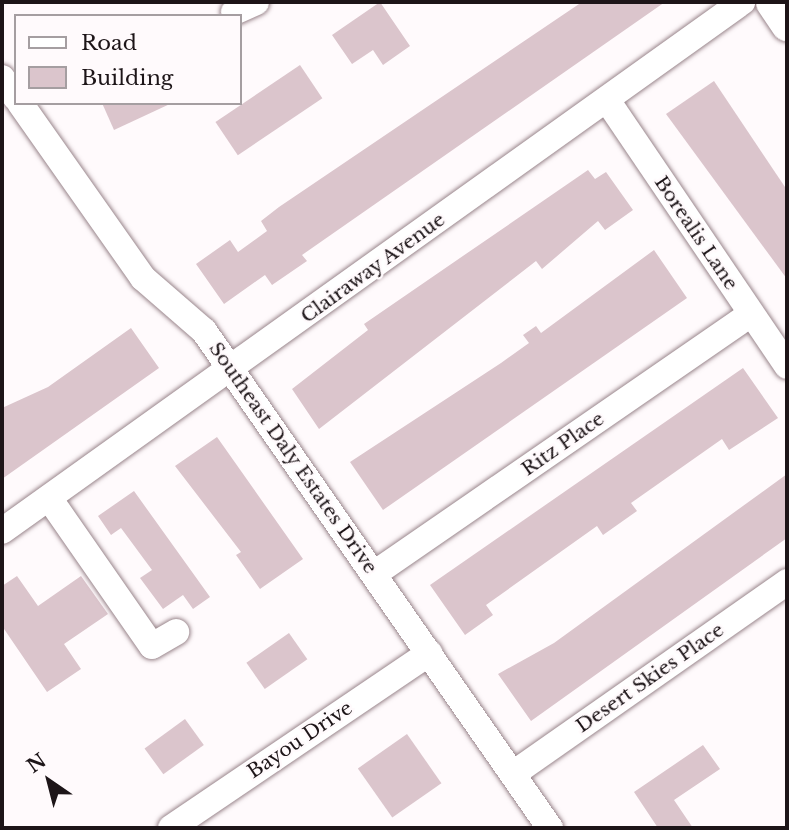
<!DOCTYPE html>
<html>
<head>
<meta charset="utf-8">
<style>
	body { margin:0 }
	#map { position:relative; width:789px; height:830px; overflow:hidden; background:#fffafc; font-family:"Libre Baskerville",serif }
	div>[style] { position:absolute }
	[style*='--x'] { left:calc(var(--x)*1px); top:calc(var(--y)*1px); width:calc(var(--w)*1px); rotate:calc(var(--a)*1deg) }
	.building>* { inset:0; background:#dbc5cc; transform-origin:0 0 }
	.roads { filter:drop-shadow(0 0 2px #9a868c) drop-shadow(0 0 2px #9a868c) }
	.minor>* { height:26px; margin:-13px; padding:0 13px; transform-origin:13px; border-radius:13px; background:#fff }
	.major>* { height:33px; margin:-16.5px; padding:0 16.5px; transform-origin:16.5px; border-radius:16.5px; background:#fff }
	span { translate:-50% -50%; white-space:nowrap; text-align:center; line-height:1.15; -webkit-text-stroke:5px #fffafc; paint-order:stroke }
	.street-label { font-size:19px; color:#1d1518 }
	.frame { position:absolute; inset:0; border:4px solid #1d1518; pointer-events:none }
	.legend { position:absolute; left:14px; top:14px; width:228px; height:91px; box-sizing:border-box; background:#fffafc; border:2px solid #a59ea1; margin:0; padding:9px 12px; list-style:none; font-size:21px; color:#1d1518 }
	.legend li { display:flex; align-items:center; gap:14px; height:35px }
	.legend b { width:35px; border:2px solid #a59ea1 }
	.north { position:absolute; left:14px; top:746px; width:70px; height:70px; -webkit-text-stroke:5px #fffafc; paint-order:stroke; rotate:325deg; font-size:19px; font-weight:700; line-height:28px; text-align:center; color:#1d1518 }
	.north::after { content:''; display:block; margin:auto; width:24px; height:32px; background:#1d1518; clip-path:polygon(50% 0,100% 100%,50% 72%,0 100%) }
</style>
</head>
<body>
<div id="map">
	<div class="building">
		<div style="clip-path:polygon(380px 2px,410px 46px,383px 65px,373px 50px,352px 64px,332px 35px)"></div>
		<div style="clip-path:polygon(582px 2px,665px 2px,302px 255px,307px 261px,272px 285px,265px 275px,224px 304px,196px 264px,230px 240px,238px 252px,267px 231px,261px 221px,279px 207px)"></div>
		<div style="left:300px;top:65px;width:40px;height:102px;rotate:56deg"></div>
		<div style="clip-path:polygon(714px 81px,787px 190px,787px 279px,666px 114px)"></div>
		<div style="clip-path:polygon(102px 103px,172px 103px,114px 130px)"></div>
		<div style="clip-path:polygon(588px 170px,595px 179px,606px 172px,633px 210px,605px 230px,598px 221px,542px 269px,536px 261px,319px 429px,292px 389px,368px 330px,364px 324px)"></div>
		<div style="clip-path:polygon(654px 250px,687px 298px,383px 510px,350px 462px,501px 363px,529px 343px,523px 335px,536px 326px,541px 333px)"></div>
		<div style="clip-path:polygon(131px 328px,159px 368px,2px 479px,2px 408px,48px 387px)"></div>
		<div style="clip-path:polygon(743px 368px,778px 418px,729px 450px,722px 439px,631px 503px,637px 511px,603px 535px,597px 526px,486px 605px,493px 615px,465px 635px,430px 585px)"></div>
		<div style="clip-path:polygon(217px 437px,303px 559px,260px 589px,236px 555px,241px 552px,175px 466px)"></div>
		<div style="clip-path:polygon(787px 474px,787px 538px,531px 721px,498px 674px,554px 643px)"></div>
		<div style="clip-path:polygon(134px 491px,210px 597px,193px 609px,183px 595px,163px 609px,140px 578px,152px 570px,121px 528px,111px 535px,98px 516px)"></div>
		<div style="clip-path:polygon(17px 576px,38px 606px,81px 576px,108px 614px,64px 644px,81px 669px,47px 692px,2px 626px,2px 586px)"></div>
		<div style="left:289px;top:633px;width:32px;height:52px;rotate:55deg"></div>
		<div style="left:185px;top:719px;width:32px;height:50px;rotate:54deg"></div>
		<div style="left:407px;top:734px;width:60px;height:60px;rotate:55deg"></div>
		<div style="clip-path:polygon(703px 745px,720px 769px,674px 800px,693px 828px,658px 828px,634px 792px)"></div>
	</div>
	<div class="roads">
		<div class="minor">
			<div style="--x:234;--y:12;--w:24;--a:-24"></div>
			<div style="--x:2;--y:78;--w:24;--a:55"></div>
			<div style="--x:607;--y:100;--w:321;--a:55.9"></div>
			<div style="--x:20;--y:103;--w:214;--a:54.9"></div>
			<div style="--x:143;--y:278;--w:81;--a:41"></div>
			<div style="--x:204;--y:331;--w:606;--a:55.16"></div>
			<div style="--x:49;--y:498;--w:180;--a:55.2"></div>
			<div style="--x:152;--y:646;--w:28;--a:-30"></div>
			<div style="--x:2;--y:531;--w:910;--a:-35.56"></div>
			<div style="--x:374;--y:574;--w:458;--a:-34.6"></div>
			<div style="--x:513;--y:774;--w:335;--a:-35"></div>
			<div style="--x:171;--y:828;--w:312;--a:-34.1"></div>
		</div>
		<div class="major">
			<div style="--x:772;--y:2;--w:27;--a:56"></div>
		</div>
	</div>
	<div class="street-label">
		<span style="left:696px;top:233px;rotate:56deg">Borealis Lane</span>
		<span style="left:373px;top:268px;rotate:-36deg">Clairaway Avenue</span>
		<span style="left:563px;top:444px;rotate:-35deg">Ritz Place</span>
		<span style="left:293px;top:458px;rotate:55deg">Southeast Daly Estates Drive</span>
		<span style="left:650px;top:678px;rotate:-35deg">Desert Skies Place</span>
		<span style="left:300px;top:740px;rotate:-34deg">Bayou Drive</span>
	</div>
	<div class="frame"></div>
	<ul class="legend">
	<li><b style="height:9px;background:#fff"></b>Road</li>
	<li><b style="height:19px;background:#dbc5cc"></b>Building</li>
	</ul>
	<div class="north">N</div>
</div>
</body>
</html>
